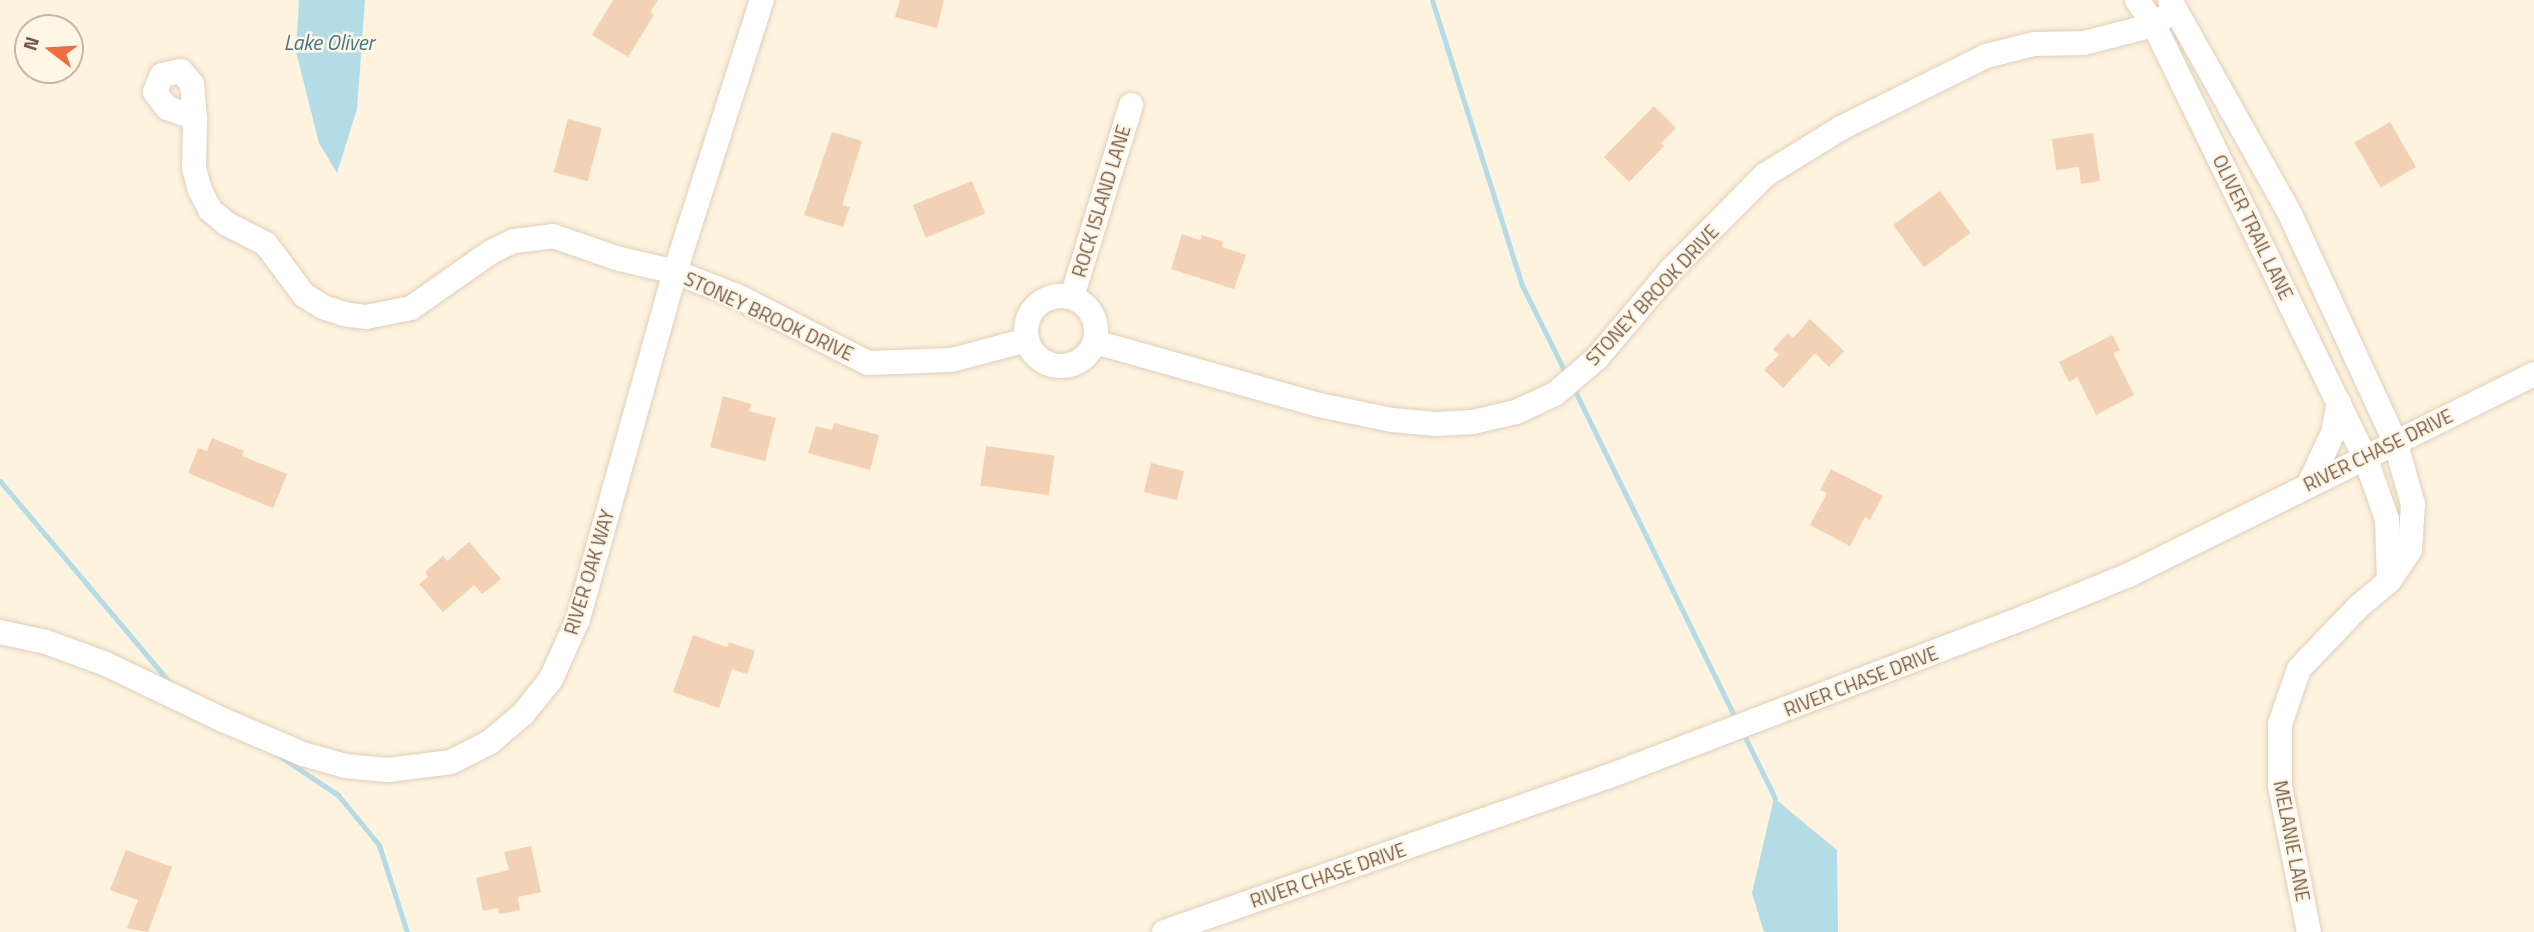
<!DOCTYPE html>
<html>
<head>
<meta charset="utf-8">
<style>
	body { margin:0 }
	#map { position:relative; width:2534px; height:932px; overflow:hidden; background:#fdf3de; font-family:"Titillium Web",sans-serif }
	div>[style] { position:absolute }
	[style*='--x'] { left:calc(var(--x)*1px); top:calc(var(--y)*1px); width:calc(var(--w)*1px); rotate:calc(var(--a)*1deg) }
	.water>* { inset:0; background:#b3dce6 }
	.stream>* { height:5px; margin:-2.5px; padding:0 2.5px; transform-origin:2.5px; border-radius:2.5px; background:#b3dce6 }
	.building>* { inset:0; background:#f3d1b5; transform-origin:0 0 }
	.roads { filter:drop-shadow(0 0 2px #e1ceba) drop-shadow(0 0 2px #e1ceba) }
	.minor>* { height:24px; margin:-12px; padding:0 12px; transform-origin:12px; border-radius:12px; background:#fff }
	.minor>.ring { margin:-12px; padding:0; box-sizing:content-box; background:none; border:24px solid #fff; border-radius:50% }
	span { translate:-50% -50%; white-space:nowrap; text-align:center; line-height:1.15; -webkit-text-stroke:5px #fff6e5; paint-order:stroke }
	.street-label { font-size:19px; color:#735846 }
	.water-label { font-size:21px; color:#3f7888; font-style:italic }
	.north { position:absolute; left:14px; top:14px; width:70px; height:70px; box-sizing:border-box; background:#fff6e5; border:2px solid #c7b7a5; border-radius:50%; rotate:287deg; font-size:19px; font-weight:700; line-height:28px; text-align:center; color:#735846 }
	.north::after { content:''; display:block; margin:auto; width:24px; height:32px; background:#ec6e3e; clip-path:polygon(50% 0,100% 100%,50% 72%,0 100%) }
</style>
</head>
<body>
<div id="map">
	<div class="water">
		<div style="clip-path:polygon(299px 0,365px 0,357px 109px,337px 173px,319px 143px,296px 51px)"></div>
		<div style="clip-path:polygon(1774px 798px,1837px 850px,1838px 932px,1764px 932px,1752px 893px)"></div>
	</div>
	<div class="stream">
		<div style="--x:1432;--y:0;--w:299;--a:72.5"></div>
		<div style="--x:1522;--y:285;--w:99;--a:63.7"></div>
		<div style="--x:1574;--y:389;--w:368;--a:63.9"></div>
		<div style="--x:0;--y:481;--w:265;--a:49.9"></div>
		<div style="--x:1742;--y:731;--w:75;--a:63.8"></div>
		<div style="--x:278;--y:755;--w:72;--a:33.7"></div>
		<div style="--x:338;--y:795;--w:65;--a:50.6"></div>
		<div style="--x:379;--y:845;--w:91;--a:72.2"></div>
	</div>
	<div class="building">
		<div style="clip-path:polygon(613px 0,658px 0,650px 12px,654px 15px,628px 57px,592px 35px)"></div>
		<div style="clip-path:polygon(900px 0,944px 0,937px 28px,895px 17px)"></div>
		<div style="clip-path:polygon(1654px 106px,1676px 128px,1661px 143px,1664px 146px,1629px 182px,1604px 157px)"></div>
		<div style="left:568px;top:119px;width:35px;height:55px;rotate:15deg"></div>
		<div style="left:2390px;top:122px;width:52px;height:41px;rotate:60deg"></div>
		<div style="clip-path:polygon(832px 132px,862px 141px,842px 205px,850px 207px,843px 227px,804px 215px)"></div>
		<div style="clip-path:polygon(2093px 133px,2100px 181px,2081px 184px,2079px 167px,2056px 170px,2052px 139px)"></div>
		<div style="left:972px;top:181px;width:35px;height:64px;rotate:68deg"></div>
		<div style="left:1940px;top:191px;width:52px;height:58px;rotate:54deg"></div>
		<div style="clip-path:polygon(1182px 234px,1200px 240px,1202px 235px,1223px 242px,1222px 247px,1246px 255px,1234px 289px,1171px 269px)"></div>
		<div style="clip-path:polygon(1810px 319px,1844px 351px,1829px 367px,1815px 353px,1783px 388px,1764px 370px,1779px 355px,1773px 349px,1788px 333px,1793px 338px)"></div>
		<div style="clip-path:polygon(2112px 335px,2120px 350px,2113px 353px,2134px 395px,2096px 415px,2077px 377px,2069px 382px,2059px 362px)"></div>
		<div style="clip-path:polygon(723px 396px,751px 404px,749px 411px,776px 418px,765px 461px,710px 447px)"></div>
		<div style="clip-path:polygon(834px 423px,879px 435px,870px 470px,808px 453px,816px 426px,832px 430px)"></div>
		<div style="clip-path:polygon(212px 438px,244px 451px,242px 456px,287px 474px,273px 508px,188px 473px,198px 448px,207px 451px)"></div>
		<div style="left:986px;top:446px;width:69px;height:40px;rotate:8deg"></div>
		<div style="left:1151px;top:463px;width:34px;height:30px;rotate:14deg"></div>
		<div style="clip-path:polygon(1831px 469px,1883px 496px,1870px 520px,1865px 517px,1850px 546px,1810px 525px,1827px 493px,1820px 490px)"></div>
		<div style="clip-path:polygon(469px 542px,501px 579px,482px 594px,474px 585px,443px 612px,419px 584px,428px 577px,425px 572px,443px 556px,447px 561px)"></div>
		<div style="clip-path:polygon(693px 635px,727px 647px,729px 642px,755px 651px,747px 674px,732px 669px,719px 708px,673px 692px)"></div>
		<div style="clip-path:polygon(531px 846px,541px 892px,518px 897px,520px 910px,499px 914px,498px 908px,483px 911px,476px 878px,509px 870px,504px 852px)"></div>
		<div style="clip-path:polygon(126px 850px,172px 867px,148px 932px,127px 928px,138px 900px,110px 890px)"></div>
	</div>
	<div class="roads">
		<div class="minor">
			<div style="--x:2137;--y:0;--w:30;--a:56"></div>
			<div style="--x:2154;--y:25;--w:481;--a:64"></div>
			<div style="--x:2365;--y:457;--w:66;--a:70.5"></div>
			<div style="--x:2387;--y:519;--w:62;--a:88.2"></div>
			<div style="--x:2170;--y:0;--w:243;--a:60.7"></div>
			<div style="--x:2289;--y:212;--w:252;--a:65.2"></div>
			<div style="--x:2395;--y:441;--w:66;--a:74.1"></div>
			<div style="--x:2413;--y:504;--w:46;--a:93.7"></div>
			<div style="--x:2410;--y:550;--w:37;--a:124"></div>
			<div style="--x:2389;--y:581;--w:39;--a:140"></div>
			<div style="--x:2359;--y:606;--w:87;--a:133.6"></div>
			<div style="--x:2299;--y:669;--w:58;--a:109.1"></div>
			<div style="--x:2280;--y:724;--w:62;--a:90"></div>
			<div style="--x:2280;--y:786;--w:149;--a:78.8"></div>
			<div style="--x:195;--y:118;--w:30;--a:-160"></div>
			<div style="--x:167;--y:108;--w:20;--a:-127"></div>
			<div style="--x:155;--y:92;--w:18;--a:-68"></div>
			<div style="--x:162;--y:75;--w:19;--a:-12"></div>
			<div style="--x:181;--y:71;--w:17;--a:50"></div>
			<div style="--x:192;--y:84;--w:34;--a:85"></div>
			<div style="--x:195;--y:118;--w:50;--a:91.1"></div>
			<div style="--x:194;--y:168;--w:23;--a:75"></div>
			<div style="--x:200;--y:190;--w:22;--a:63"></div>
			<div style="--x:210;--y:210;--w:22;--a:39"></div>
			<div style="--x:227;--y:224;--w:44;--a:27.1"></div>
			<div style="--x:266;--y:244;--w:64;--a:53.3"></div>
			<div style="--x:304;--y:295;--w:22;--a:32"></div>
			<div style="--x:323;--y:307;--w:22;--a:18"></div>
			<div style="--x:344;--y:314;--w:22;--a:8"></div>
			<div style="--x:366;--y:317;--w:46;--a:-11.3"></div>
			<div style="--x:411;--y:308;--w:98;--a:-35"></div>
			<div style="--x:491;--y:252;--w:25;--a:-26"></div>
			<div style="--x:514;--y:241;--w:39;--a:-7"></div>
			<div style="--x:553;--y:236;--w:67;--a:19.2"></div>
			<div style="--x:616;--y:258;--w:61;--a:13.3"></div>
			<div style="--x:675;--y:272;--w:66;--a:21.2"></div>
			<div style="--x:737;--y:296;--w:147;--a:27.1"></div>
			<div style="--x:868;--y:363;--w:84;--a:-2"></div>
			<div style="--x:952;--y:360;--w:78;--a:-14.9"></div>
			<div class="ring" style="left:1026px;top:296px;width:46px;height:46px"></div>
			<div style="--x:1072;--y:297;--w:201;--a:-72.9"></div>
			<div style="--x:1095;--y:342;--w:233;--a:15.7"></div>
			<div style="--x:1319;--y:405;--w:76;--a:11.5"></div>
			<div style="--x:1393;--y:420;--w:42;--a:5.4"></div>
			<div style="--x:1435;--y:424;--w:38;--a:-3"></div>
			<div style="--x:1473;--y:422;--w:44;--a:-13.1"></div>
			<div style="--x:1516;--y:412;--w:43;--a:-24.8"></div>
			<div style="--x:1555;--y:394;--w:55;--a:-40.6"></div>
			<div style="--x:1597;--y:358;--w:116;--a:-49.9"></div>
			<div style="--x:1672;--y:269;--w:132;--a:-45.3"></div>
			<div style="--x:1765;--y:175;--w:89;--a:-31.7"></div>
			<div style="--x:1841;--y:128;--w:162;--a:-26.4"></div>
			<div style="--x:1986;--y:56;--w:49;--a:-14"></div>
			<div style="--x:2034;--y:44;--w:50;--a:-1.1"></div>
			<div style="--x:2084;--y:43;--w:72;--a:-14.4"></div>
			<div style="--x:2154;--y:25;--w:26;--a:-37"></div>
			<div style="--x:2308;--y:486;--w:59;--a:-64.7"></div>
			<div style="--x:2333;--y:433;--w:31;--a:-79"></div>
			<div style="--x:0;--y:632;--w:47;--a:12.3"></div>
			<div style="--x:46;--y:642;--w:64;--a:20.1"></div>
			<div style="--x:106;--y:664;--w:130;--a:25.6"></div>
			<div style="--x:223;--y:720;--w:87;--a:23"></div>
			<div style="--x:303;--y:754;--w:44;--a:15.9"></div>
			<div style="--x:345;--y:766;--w:43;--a:5.3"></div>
			<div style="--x:388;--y:770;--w:64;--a:-7.2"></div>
			<div style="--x:451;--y:762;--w:44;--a:-27.1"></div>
			<div style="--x:490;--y:742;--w:43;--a:-40.3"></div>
			<div style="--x:523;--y:714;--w:45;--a:-51.3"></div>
			<div style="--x:551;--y:679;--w:66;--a:-65.8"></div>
			<div style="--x:578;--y:619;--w:360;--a:-74.4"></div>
			<div style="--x:675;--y:272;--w:286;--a:-72.3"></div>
			<div style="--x:1164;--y:932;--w:469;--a:-19.3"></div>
			<div style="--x:1607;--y:777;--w:451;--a:-20.9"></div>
			<div style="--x:2028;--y:616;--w:109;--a:-22.1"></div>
			<div style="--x:2129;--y:575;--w:452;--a:-26.4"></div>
		</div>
	</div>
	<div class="street-label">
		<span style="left:1101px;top:201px;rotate:-73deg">ROCK ISLAND LANE</span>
		<span style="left:2253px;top:227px;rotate:64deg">OLIVER TRAIL LANE</span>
		<span style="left:1652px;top:295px;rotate:-47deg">STONEY BROOK DRIVE</span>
		<span style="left:769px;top:316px;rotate:25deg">STONEY BROOK DRIVE</span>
		<span style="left:2378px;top:450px;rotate:-26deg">RIVER CHASE DRIVE</span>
		<span style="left:589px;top:572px;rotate:-73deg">RIVER OAK WAY</span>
		<span style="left:1861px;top:681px;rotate:-21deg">RIVER CHASE DRIVE</span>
		<span style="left:2292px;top:841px;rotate:79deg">MELANIE LANE</span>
		<span style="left:1328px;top:875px;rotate:-19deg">RIVER CHASE DRIVE</span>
	</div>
	<div class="water-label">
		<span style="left:329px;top:42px">Lake Oliver</span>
	</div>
	<div class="north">N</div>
</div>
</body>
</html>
